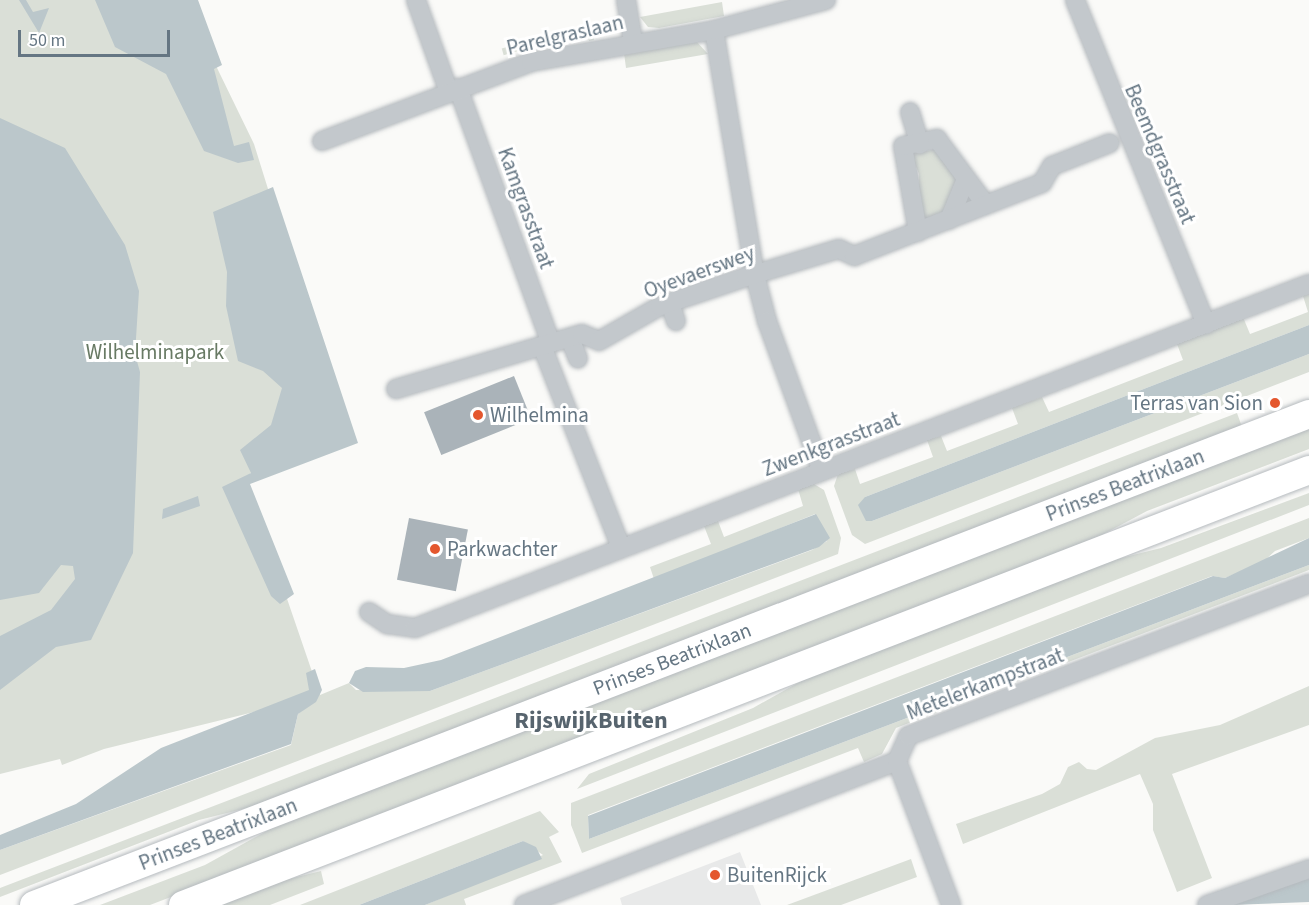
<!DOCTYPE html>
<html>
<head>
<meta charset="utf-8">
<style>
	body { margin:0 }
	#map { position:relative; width:1309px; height:905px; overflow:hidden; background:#fafaf8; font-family:"Source Sans 3",sans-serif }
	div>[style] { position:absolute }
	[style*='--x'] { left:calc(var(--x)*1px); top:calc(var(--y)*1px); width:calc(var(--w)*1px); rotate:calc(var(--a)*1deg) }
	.built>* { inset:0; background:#e8e9e9 }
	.green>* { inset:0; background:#dadfd7; transform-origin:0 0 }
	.water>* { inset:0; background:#bbc7cb }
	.building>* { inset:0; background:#aab3b9; transform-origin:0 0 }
	.roads { filter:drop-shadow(0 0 2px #b5babe) drop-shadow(0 0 2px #b5babe) }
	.street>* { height:18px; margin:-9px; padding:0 9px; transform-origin:9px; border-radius:9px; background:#c3c8cc }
	.primary>* { height:28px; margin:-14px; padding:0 14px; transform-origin:14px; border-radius:14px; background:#fff }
	.dots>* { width:16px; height:16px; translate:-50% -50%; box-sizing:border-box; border:3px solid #fff; border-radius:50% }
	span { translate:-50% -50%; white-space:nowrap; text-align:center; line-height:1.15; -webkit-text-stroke:6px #fff; paint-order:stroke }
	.street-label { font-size:21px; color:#657683 }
	.park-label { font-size:21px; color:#687a64 }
	.poi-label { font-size:21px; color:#657683 }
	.right { translate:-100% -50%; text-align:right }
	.left { translate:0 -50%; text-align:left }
	.quarter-label { font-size:24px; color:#57646e; font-weight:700 }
	.scale { position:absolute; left:18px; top:30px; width:152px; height:27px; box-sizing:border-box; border:3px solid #657683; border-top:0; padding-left:8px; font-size:18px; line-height:21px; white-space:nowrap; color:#657683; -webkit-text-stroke:4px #fff; paint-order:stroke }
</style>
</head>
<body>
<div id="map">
	<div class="built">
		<div style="clip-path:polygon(740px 852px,761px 905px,622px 905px,620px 898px)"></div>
	</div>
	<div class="green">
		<div style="clip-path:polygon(0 0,184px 0,254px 144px,326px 375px,246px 479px,320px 695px,349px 683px,356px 690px,430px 691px,812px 550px,827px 541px,815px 514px,654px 579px,650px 567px,711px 544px,704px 526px,718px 521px,724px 537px,803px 506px,798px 489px,814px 484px,824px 490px,841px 538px,838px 554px,0 875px,0 850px,291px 745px,298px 714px,319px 696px,104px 749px,62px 765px,60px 759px,0 774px)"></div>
		<div style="clip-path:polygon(722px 2px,724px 16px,659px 28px,648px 27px,640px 17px)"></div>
		<div style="clip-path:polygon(591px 26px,594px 40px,589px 41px,587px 34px,551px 42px,550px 34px)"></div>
		<div style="left:545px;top:36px;width:7px;height:45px;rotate:74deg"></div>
		<div style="clip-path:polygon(696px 41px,708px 54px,626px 68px,624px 53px)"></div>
		<div style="clip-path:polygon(936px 149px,958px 182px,947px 210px,918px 222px,919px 174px,911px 154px)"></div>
		<div style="clip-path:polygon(1309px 294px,1309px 325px,865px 497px,872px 521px,1309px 354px,1309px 372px,865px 544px,852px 535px,834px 486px,838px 474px,855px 469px,860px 484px,933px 457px,927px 440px,941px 436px,947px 451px,1018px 424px,1012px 408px,1042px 397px,1049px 412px,1183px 360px,1177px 344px,1243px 317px,1250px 334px,1308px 312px,1303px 296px)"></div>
		<div style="clip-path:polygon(1237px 413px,1242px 427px,275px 801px,199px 820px,0 897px,0 888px)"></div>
		<div style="clip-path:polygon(1309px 428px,1309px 449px,1147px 511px,1072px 551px,150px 905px,100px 905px,205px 865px,281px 823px)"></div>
		<div style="clip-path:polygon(1309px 493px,1309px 505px,577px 789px,589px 774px,753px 708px,819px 671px,1097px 564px,1161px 548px)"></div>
		<div style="clip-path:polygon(1309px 518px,1309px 538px,1275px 551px,1262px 563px,1225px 578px,1212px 576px,588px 815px,589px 839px,1309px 565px,1309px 570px,896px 728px,882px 754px,864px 762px,858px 748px,582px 853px,571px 825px,571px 803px)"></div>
		<div style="clip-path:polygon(1309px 686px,1309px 725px,1172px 774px,1212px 878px,1177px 892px,1153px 830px,1153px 804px,1140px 774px,963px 844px,956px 824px,1042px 794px,1060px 784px,1068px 767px,1079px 762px,1087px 769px,1096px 770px,1155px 738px,1220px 725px)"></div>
		<div style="clip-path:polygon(540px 811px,559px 832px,549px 837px,562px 862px,464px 899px,466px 905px,425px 905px,543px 855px,523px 841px,359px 905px,300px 905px)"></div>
		<div style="clip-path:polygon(911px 859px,917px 877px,841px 905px,787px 905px)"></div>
		<div style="clip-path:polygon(321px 871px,324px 884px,270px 905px,213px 905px,264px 885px)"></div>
	</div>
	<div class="water">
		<div style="clip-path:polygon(19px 0,26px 0,33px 12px,49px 8px,39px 33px)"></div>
		<div style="clip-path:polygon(95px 0,198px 0,222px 65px,214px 69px,234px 146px,249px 142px,254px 160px,238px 163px,204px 151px,166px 74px,115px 47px)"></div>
		<div style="clip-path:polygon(0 118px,65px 148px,125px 245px,139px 291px,135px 354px,140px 372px,133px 553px,91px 640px,56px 647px,0 690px,0 636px,51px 610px,75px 579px,73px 566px,61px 565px,39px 593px,0 600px)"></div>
		<div style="clip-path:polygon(273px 187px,358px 443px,250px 484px,294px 594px,280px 604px,271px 596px,222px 487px,251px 473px,240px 450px,271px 425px,282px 388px,263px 371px,238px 361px,226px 306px,227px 272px,213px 212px)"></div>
		<div style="clip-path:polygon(1309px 325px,1309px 354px,872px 521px,866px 521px,858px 505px,865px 497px)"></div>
		<div style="clip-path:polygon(198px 496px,200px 506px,162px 519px,163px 509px)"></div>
		<div style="clip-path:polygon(816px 514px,830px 538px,819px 547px,430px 691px,363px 692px,349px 683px,355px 671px,366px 667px,404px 668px,441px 660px)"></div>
		<div style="clip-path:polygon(1309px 538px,1309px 565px,589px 839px,588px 816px,1213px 576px,1225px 578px)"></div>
		<div style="clip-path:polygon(315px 669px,322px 690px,316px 702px,298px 714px,291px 744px,0 850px,0 835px,76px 804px,161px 748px,309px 690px,306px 673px)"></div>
		<div style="clip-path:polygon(523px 841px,536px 847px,542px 859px,425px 905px,359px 905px)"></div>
		<div style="clip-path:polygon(1309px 877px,1309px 902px,1229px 905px)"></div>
	</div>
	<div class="building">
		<div style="left:514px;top:376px;width:46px;height:97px;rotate:68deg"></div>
		<div style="left:409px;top:518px;width:60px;height:63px;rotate:11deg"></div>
	</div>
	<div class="roads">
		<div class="street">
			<div style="--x:416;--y:0;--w:98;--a:70.3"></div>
			<div style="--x:626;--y:0;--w:42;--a:80.3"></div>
			<div style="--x:1075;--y:0;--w:350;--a:68"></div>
			<div style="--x:714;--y:30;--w:248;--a:80.5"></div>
			<div style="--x:755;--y:275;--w:48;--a:75.4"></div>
			<div style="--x:767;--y:321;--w:160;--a:69.9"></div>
			<div style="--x:458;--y:88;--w:271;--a:70"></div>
			<div style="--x:910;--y:112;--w:34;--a:73"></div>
			<div style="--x:322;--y:141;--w:223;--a:-20.7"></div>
			<div style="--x:531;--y:62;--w:186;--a:-9.9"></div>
			<div style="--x:714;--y:30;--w:116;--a:-15"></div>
			<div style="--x:949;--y:220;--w:44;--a:-67.5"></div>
			<div style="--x:918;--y:232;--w:87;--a:-99.9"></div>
			<div style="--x:903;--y:146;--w:35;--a:-12"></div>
			<div style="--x:937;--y:139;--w:82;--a:53.4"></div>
			<div style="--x:670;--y:303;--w:19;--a:72"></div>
			<div style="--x:570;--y:338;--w:22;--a:69"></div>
			<div style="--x:542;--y:346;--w:217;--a:68.6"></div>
			<div style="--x:396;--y:389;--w:194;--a:-16.5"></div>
			<div style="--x:582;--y:334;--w:18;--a:22"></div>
			<div style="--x:599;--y:341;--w:70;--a:-29.8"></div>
			<div style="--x:660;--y:306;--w:91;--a:-18.6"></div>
			<div style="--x:746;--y:277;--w:97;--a:-16.8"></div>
			<div style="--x:839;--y:249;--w:17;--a:25"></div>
			<div style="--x:854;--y:256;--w:202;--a:-21.2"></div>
			<div style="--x:1042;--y:183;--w:20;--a:-60"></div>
			<div style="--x:1052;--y:166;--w:62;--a:-21.6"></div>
			<div style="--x:369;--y:612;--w:22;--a:34"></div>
			<div style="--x:387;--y:624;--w:28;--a:8"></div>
			<div style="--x:415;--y:628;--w:958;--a:-21.05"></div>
			<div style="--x:897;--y:761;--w:154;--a:69.4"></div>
			<div style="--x:524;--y:905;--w:400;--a:-21.1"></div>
			<div style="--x:897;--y:761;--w:27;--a:-66"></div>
			<div style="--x:908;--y:736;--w:429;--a:-20.8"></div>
			<div style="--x:1207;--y:905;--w:108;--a:-19.4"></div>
		</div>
		<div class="primary">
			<div style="--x:34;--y:905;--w:1366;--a:-21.06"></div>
			<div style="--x:183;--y:905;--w:1207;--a:-21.12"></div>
		</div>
	</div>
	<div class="dots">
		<div style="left:1275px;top:403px;background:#e4572e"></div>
		<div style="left:478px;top:415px;background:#e4572e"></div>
		<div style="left:435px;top:549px;background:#e4572e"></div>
		<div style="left:715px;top:875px;background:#e4572e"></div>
	</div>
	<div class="street-label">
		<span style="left:565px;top:35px;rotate:-13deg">Parelgraslaan</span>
		<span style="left:1160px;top:154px;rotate:67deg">Beemdgrasstraat</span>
		<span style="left:526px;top:208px;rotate:70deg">Kamgrasstraat</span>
		<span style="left:699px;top:272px;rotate:-20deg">Oyevaerswey</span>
		<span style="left:831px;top:444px;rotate:-21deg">Zwenkgrasstraat</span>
		<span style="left:1125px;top:485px;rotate:-21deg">Prinses Beatrixlaan</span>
		<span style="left:672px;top:659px;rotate:-21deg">Prinses Beatrixlaan</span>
		<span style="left:985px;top:684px;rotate:-21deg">Metelerkampstraat</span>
		<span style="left:218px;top:834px;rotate:-21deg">Prinses Beatrixlaan</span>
	</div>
	<div class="park-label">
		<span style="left:155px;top:352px">Wilhelminapark</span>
	</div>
	<div class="poi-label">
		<span class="right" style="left:1263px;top:403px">Terras van Sion</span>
		<span class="left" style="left:490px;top:415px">Wilhelmina</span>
		<span class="left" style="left:447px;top:549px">Parkwachter</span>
		<span class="left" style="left:727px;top:875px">BuitenRijck</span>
	</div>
	<div class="quarter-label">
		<span style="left:591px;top:721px">RijswijkBuiten</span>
	</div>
	<div class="scale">50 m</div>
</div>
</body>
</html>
